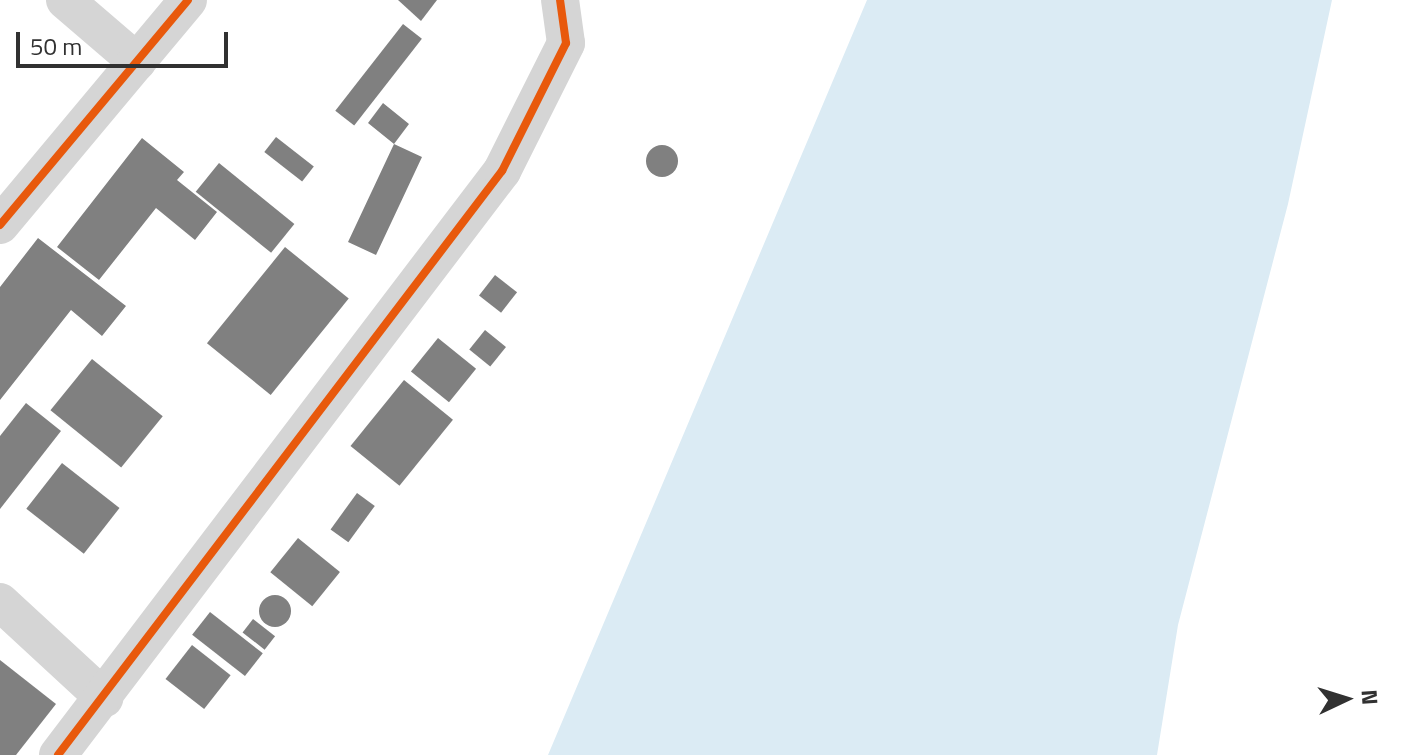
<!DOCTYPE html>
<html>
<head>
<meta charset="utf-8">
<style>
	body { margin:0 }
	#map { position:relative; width:1402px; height:755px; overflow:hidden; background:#fff; font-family:"Titillium Web",sans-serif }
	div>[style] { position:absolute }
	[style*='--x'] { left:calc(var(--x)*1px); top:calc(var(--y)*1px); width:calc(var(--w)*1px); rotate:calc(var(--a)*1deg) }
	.water>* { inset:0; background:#dbebf4 }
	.building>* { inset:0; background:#808080; transform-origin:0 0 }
	.round { border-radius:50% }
	.minor>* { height:38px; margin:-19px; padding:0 19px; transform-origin:19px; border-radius:19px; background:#d5d5d5 }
	.cycleway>* { height:8px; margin:-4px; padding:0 4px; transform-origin:4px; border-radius:4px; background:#e8590c }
	span { translate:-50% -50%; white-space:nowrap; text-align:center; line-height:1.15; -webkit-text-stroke:8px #fff; paint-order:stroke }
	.north { position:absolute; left:1306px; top:659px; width:80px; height:80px; -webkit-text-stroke:6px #fff; paint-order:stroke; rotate:86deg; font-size:22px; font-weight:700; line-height:32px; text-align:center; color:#313131 }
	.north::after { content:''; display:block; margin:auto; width:28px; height:36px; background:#313131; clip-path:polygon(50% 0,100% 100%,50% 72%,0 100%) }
	.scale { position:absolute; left:16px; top:32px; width:212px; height:36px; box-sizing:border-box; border:4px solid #313131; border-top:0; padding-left:10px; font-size:24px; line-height:28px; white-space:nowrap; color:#313131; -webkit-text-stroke:6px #fff; paint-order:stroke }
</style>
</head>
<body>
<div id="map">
	<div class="water">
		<div style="clip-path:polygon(867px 0,1332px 0,1288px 204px,1178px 625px,1157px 755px,548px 755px)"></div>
	</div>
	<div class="building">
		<div style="clip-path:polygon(398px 0,437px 0,421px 21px)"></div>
		<div style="left:403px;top:24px;width:24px;height:110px;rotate:38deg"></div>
		<div style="clip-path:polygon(383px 103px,409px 124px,394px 144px,422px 157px,376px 255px,348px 242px,394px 144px,368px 123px)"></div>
		<div style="left:276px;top:137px;width:48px;height:19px;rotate:38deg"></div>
		<div style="clip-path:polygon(142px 138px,184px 172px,177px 180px,217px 212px,195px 240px,156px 208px,99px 280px,57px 247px)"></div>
		<div class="round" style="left:646px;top:145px;width:32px;height:32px"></div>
		<div style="left:219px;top:163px;width:97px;height:37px;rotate:39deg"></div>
		<div style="clip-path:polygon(38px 238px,126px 306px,102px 336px,71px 310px,0 400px,0 287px)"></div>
		<div style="left:285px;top:247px;width:82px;height:124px;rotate:39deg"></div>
		<div style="left:495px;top:275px;width:28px;height:26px;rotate:38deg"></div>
		<div style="left:485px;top:330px;width:27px;height:25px;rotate:39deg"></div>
		<div style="left:438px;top:338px;width:49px;height:43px;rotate:39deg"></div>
		<div style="left:92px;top:359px;width:91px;height:66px;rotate:39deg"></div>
		<div style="left:404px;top:380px;width:63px;height:85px;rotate:39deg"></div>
		<div style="clip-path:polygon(26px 403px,61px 431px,0 509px,0 436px)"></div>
		<div style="left:62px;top:463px;width:73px;height:58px;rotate:38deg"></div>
		<div style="left:357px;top:493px;width:22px;height:45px;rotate:36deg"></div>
		<div style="left:298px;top:538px;width:54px;height:44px;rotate:39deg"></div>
		<div class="round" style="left:259px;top:595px;width:32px;height:32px"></div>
		<div style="left:210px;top:612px;width:67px;height:29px;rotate:38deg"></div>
		<div style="left:253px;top:619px;width:28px;height:17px;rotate:38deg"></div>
		<div style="left:192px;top:645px;width:49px;height:43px;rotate:38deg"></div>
		<div style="clip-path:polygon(0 660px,56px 704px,16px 755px,0 755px)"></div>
	</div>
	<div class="minor">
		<div style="--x:65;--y:0;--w:95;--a:40.7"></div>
		<div style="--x:0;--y:225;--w:293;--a:-50.1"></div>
		<div style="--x:0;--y:602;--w:142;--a:42.7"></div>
		<div style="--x:58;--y:755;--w:734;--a:-52.76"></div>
		<div style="--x:502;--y:171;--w:143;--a:-63.4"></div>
		<div style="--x:566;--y:43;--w:43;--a:-97.9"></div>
	</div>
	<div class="cycleway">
		<div style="--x:0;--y:225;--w:293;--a:-50.1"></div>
		<div style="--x:58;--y:755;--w:734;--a:-52.76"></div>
		<div style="--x:502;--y:171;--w:143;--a:-63.4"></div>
		<div style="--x:566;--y:43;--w:43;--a:-97.9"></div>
	</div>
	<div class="north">N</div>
	<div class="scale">50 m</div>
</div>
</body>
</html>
